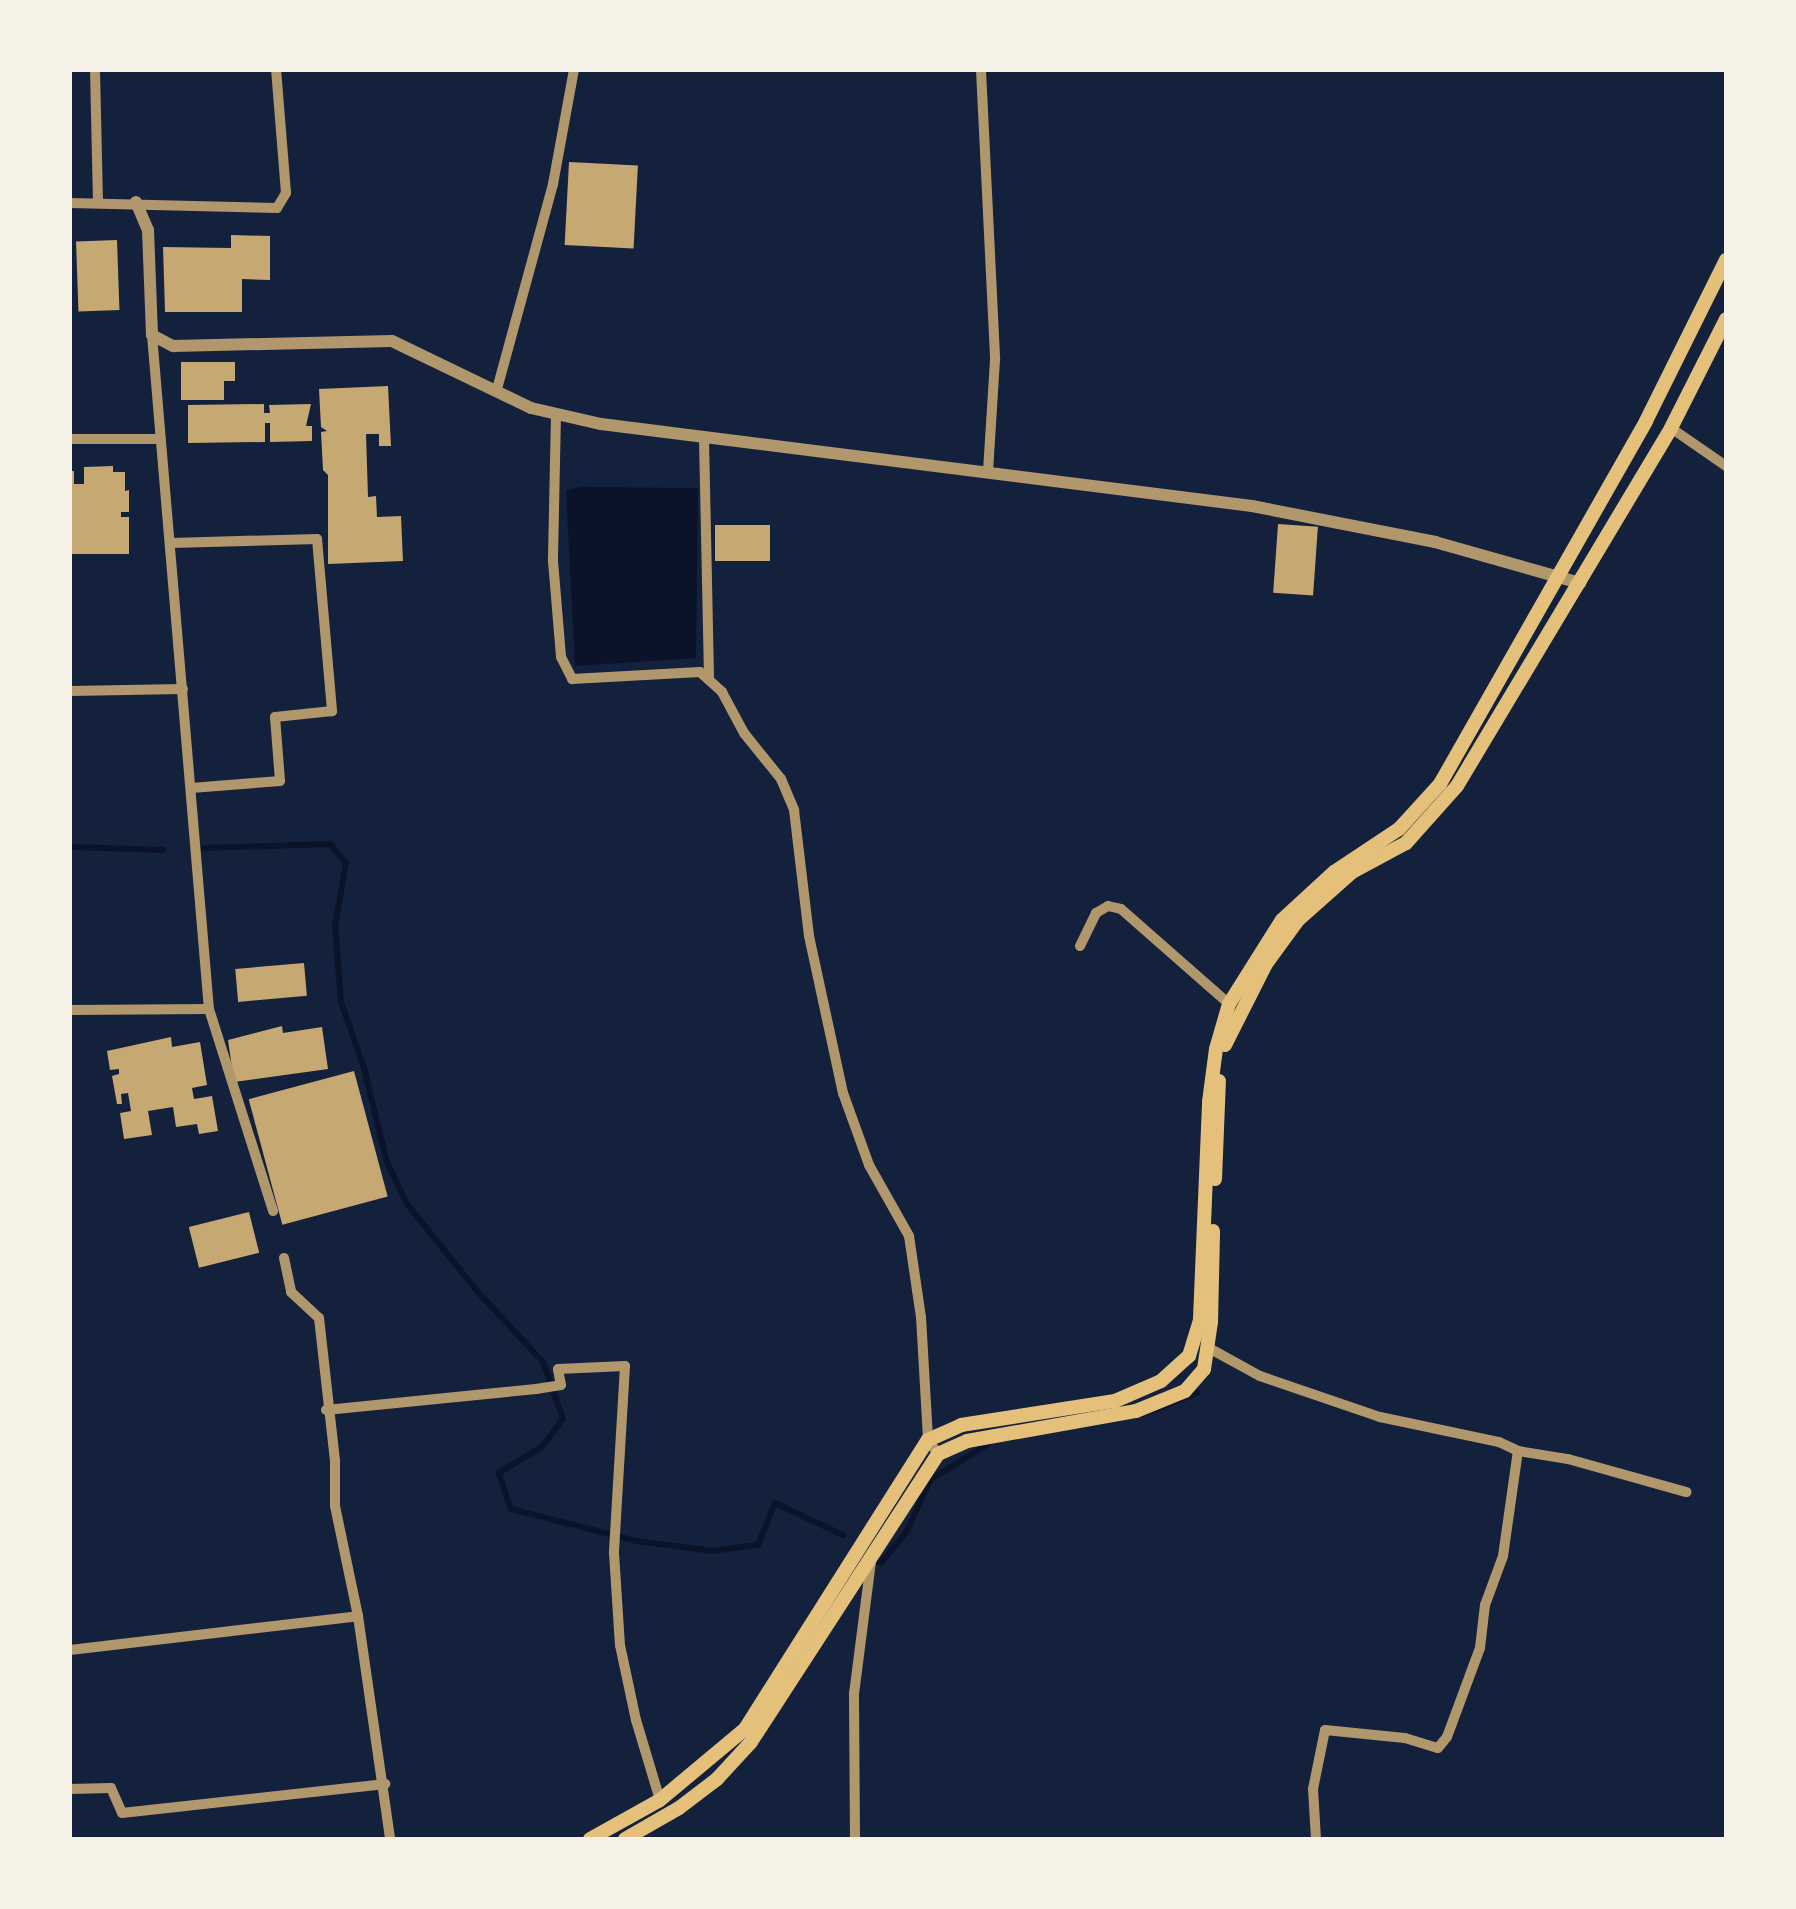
<!DOCTYPE html>
<html>
<head>
<meta charset="utf-8">
<style>
	body { margin:0 }
	#map { position:relative; width:1796px; height:1909px; overflow:hidden; background:#14213d; font-family:"Sofia Sans Condensed",sans-serif }
	div>[style] { position:absolute }
	[style*='--x'] { left:calc(var(--x)*1px); top:calc(var(--y)*1px); width:calc(var(--w)*1px); rotate:calc(var(--a)*1deg) }
	.water>* { inset:0; background:#0b132b }
	.stream>* { height:6px; margin:-3px; padding:0 3px; transform-origin:3px; border-radius:3px; background:#0b132b }
	.building>* { inset:0; background:#c6a872; transform-origin:0 0 }
	.minor>* { height:10px; margin:-5px; padding:0 5px; transform-origin:5px; border-radius:5px; background:#b1986c }
	.tertiary>* { height:12px; margin:-6px; padding:0 6px; transform-origin:6px; border-radius:6px; background:#b1986c }
	.secondary>* { height:14px; margin:-7px; padding:0 7px; transform-origin:7px; border-radius:7px; background:#e5c07b }
	span { translate:-50% -50%; white-space:nowrap; text-align:center; line-height:1.15; -webkit-text-stroke:10px #f6f1e7; paint-order:stroke }
	.frame { position:absolute; inset:0; border:72px solid #f6f1e7; pointer-events:none }
</style>
</head>
<body>
<div id="map">
	<div class="water">
		<div style="clip-path:polygon(582px 487px,698px 488px,696px 658px,575px 666px,566px 490px)"></div>
	</div>
	<div class="stream">
		<div style="--x:70;--y:847;--w:93;--a:1.8"></div>
		<div style="--x:204;--y:848;--w:126;--a:-1.8"></div>
		<div style="--x:330;--y:844;--w:25;--a:50"></div>
		<div style="--x:346;--y:863;--w:64;--a:99.9"></div>
		<div style="--x:335;--y:926;--w:76;--a:85.5"></div>
		<div style="--x:341;--y:1002;--w:70;--a:70.8"></div>
		<div style="--x:364;--y:1068;--w:97;--a:76.3"></div>
		<div style="--x:387;--y:1162;--w:47;--a:64.5"></div>
		<div style="--x:407;--y:1204;--w:113;--a:51.1"></div>
		<div style="--x:478;--y:1292;--w:96;--a:47.1"></div>
		<div style="--x:543;--y:1362;--w:60;--a:70.7"></div>
		<div style="--x:563;--y:1419;--w:34;--a:127"></div>
		<div style="--x:543;--y:1446;--w:52;--a:148.5"></div>
		<div style="--x:499;--y:1473;--w:38;--a:72"></div>
		<div style="--x:511;--y:1509;--w:130;--a:14.3"></div>
		<div style="--x:637;--y:1541;--w:76;--a:7.6"></div>
		<div style="--x:712;--y:1551;--w:46;--a:-7.4"></div>
		<div style="--x:758;--y:1545;--w:45;--a:-68"></div>
		<div style="--x:775;--y:1503;--w:75;--a:25.2"></div>
		<div style="--x:1143;--y:1414;--w:58;--a:-21.3"></div>
		<div style="--x:876;--y:1559;--w:6;--a:39"></div>
		<div style="--x:881;--y:1563;--w:41;--a:-50.9"></div>
		<div style="--x:907;--y:1531;--w:56;--a:-65.7"></div>
		<div style="--x:930;--y:1480;--w:68;--a:-31.8"></div>
	</div>
	<div class="building">
		<div style="left:569px;top:162px;width:69px;height:83px;rotate:3deg"></div>
		<div style="clip-path:polygon(231px 235px,270px 236px,270px 280px,242px 279px,242px 312px,165px 312px,163px 247px,231px 248px)"></div>
		<div style="left:117px;top:240px;width:70px;height:41px;rotate:88deg"></div>
		<div style="clip-path:polygon(181px 362px,235px 362px,235px 381px,224px 381px,224px 400px,181px 400px)"></div>
		<div style="clip-path:polygon(388px 386px,391px 446px,379px 446px,379px 434px,366px 434px,368px 497px,376px 496px,377px 517px,401px 516px,403px 561px,328px 564px,328px 475px,323px 470px,321px 432px,327px 431px,321px 427px,319px 389px)"></div>
		<div style="clip-path:polygon(264px 404px,264px 413px,270px 413px,269px 405px,311px 404px,306px 426px,312px 426px,312px 441px,270px 442px,270px 423px,265px 423px,265px 442px,188px 443px,188px 405px)"></div>
		<div style="clip-path:polygon(113px 466px,113px 472px,125px 472px,125px 491px,129px 490px,129px 512px,121px 512px,121px 517px,129px 517px,129px 554px,70px 554px,70px 471px,74px 471px,74px 484px,84px 484px,84px 467px)"></div>
		<div style="left:1278px;top:524px;width:40px;height:69px;rotate:4deg"></div>
		<div style="left:715px;top:525px;width:55px;height:36px"></div>
		<div style="left:304px;top:963px;width:33px;height:69px;rotate:85deg"></div>
		<div style="clip-path:polygon(282px 1026px,283px 1033px,322px 1027px,328px 1069px,234px 1082px,228px 1040px)"></div>
		<div style="clip-path:polygon(171px 1037px,172px 1047px,200px 1042px,207px 1085px,192px 1088px,194px 1099px,212px 1096px,218px 1131px,199px 1134px,197px 1124px,176px 1127px,173px 1107px,148px 1111px,152px 1135px,124px 1139px,120px 1113px,131px 1111px,128px 1093px,121px 1094px,122px 1104px,117px 1104px,112px 1076px,119px 1074px,119px 1069px,110px 1070px,107px 1051px)"></div>
		<div style="left:354px;top:1071px;width:130px;height:109px;rotate:75deg"></div>
		<div style="left:249px;top:1212px;width:42px;height:62px;rotate:76deg"></div>
	</div>
	<div class="minor">
		<div style="--x:95;--y:70;--w:133;--a:88.7"></div>
		<div style="--x:981;--y:70;--w:290;--a:87.2"></div>
		<div style="--x:995;--y:360;--w:110;--a:93.6"></div>
		<div style="--x:70;--y:203;--w:207;--a:1.4"></div>
		<div style="--x:277;--y:208;--w:17;--a:-59"></div>
		<div style="--x:286;--y:193;--w:123;--a:-94.6"></div>
		<div style="--x:152;--y:335;--w:676;--a:85.17"></div>
		<div style="--x:497;--y:389;--w:213;--a:-74.7"></div>
		<div style="--x:553;--y:184;--w:116;--a:-79.6"></div>
		<div style="--x:556;--y:414;--w:147;--a:91.2"></div>
		<div style="--x:553;--y:561;--w:96;--a:85.2"></div>
		<div style="--x:561;--y:657;--w:25;--a:63"></div>
		<div style="--x:572;--y:679;--w:128;--a:-3.1"></div>
		<div style="--x:700;--y:672;--w:30;--a:42"></div>
		<div style="--x:722;--y:692;--w:47;--a:61.8"></div>
		<div style="--x:744;--y:733;--w:59;--a:51.2"></div>
		<div style="--x:781;--y:779;--w:34;--a:67"></div>
		<div style="--x:794;--y:810;--w:127;--a:83.2"></div>
		<div style="--x:809;--y:936;--w:161;--a:77.8"></div>
		<div style="--x:843;--y:1093;--w:77;--a:70.1"></div>
		<div style="--x:869;--y:1165;--w:81;--a:60.6"></div>
		<div style="--x:909;--y:1236;--w:82;--a:81.6"></div>
		<div style="--x:921;--y:1317;--w:123;--a:86.7"></div>
		<div style="--x:928;--y:1440;--w:17;--a:54"></div>
		<div style="--x:1671;--y:428;--w:67;--a:34.6"></div>
		<div style="--x:704;--y:438;--w:242;--a:88.8"></div>
		<div style="--x:70;--y:439;--w:89;--a:0"></div>
		<div style="--x:171;--y:543;--w:146;--a:-1.6"></div>
		<div style="--x:317;--y:539;--w:173;--a:85"></div>
		<div style="--x:332;--y:711;--w:57;--a:174"></div>
		<div style="--x:275;--y:717;--w:64;--a:85.5"></div>
		<div style="--x:280;--y:781;--w:89;--a:175.5"></div>
		<div style="--x:70;--y:691;--w:113;--a:-1"></div>
		<div style="--x:1080;--y:946;--w:37;--a:-64"></div>
		<div style="--x:1096;--y:913;--w:14;--a:-30"></div>
		<div style="--x:1108;--y:906;--w:13;--a:13"></div>
		<div style="--x:1121;--y:909;--w:144;--a:41.3"></div>
		<div style="--x:70;--y:1010;--w:139;--a:-0.4"></div>
		<div style="--x:209;--y:1009;--w:212;--a:72.4"></div>
		<div style="--x:284;--y:1258;--w:35;--a:78"></div>
		<div style="--x:291;--y:1292;--w:38;--a:43"></div>
		<div style="--x:319;--y:1318;--w:144;--a:83.6"></div>
		<div style="--x:335;--y:1461;--w:45;--a:90"></div>
		<div style="--x:335;--y:1506;--w:112;--a:78.2"></div>
		<div style="--x:358;--y:1616;--w:225;--a:81.8"></div>
		<div style="--x:1207;--y:1347;--w:60;--a:28.7"></div>
		<div style="--x:1260;--y:1376;--w:127;--a:18.9"></div>
		<div style="--x:1380;--y:1417;--w:122;--a:11.9"></div>
		<div style="--x:1499;--y:1442;--w:21;--a:25"></div>
		<div style="--x:1518;--y:1451;--w:51;--a:9.1"></div>
		<div style="--x:1568;--y:1459;--w:123;--a:15.6"></div>
		<div style="--x:326;--y:1410;--w:211;--a:-5.7"></div>
		<div style="--x:536;--y:1389;--w:25;--a:-9"></div>
		<div style="--x:561;--y:1385;--w:16;--a:-101"></div>
		<div style="--x:558;--y:1369;--w:67;--a:-2.6"></div>
		<div style="--x:625;--y:1366;--w:187;--a:93.4"></div>
		<div style="--x:614;--y:1553;--w:92;--a:86.3"></div>
		<div style="--x:620;--y:1645;--w:77;--a:78"></div>
		<div style="--x:636;--y:1720;--w:84;--a:73.3"></div>
		<div style="--x:70;--y:1650;--w:290;--a:-6.7"></div>
		<div style="--x:70;--y:1789;--w:41;--a:-1.4"></div>
		<div style="--x:111;--y:1788;--w:27;--a:66"></div>
		<div style="--x:122;--y:1813;--w:265;--a:-6.3"></div>
		<div style="--x:855;--y:1839;--w:145;--a:-90.4"></div>
		<div style="--x:854;--y:1694;--w:133;--a:-82.7"></div>
		<div style="--x:1316;--y:1839;--w:50;--a:-93.4"></div>
		<div style="--x:1313;--y:1789;--w:60;--a:-78.5"></div>
		<div style="--x:1325;--y:1730;--w:80;--a:5.7"></div>
		<div style="--x:1405;--y:1738;--w:34;--a:17"></div>
		<div style="--x:1438;--y:1748;--w:14;--a:-51"></div>
		<div style="--x:1447;--y:1737;--w:95;--a:-69.7"></div>
		<div style="--x:1480;--y:1648;--w:43;--a:-83.4"></div>
		<div style="--x:1485;--y:1605;--w:52;--a:-69.8"></div>
		<div style="--x:1503;--y:1556;--w:106;--a:-81.9"></div>
	</div>
	<div class="tertiary">
		<div style="--x:136;--y:202;--w:30;--a:67"></div>
		<div style="--x:148;--y:230;--w:105;--a:87.8"></div>
		<div style="--x:152;--y:335;--w:24;--a:28"></div>
		<div style="--x:173;--y:346;--w:219;--a:-1.3"></div>
		<div style="--x:392;--y:341;--w:154;--a:25.7"></div>
		<div style="--x:531;--y:408;--w:72;--a:12.9"></div>
		<div style="--x:601;--y:424;--w:656;--a:7.18"></div>
		<div style="--x:1252;--y:506;--w:187;--a:11.1"></div>
		<div style="--x:1435;--y:542;--w:151;--a:15.8"></div>
	</div>
	<div class="secondary">
		<div style="--x:1225;--y:1045;--w:91;--a:-63.2"></div>
		<div style="--x:1266;--y:964;--w:54;--a:-54"></div>
		<div style="--x:1298;--y:920;--w:72;--a:-41.6"></div>
		<div style="--x:1352;--y:872;--w:61;--a:-28.2"></div>
		<div style="--x:1406;--y:843;--w:76;--a:-48.2"></div>
		<div style="--x:1457;--y:786;--w:417;--a:-59.1"></div>
		<div style="--x:1671;--y:428;--w:122;--a:-63.2"></div>
		<div style="--x:1215;--y:1179;--w:98;--a:-87.7"></div>
		<div style="--x:590;--y:1839;--w:80;--a:-29.1"></div>
		<div style="--x:660;--y:1800;--w:111;--a:-39.9"></div>
		<div style="--x:745;--y:1729;--w:342;--a:-57.7"></div>
		<div style="--x:928;--y:1440;--w:36;--a:-24"></div>
		<div style="--x:961;--y:1425;--w:156;--a:-8.9"></div>
		<div style="--x:1115;--y:1401;--w:50;--a:-23.5"></div>
		<div style="--x:1161;--y:1381;--w:38;--a:-42"></div>
		<div style="--x:1189;--y:1356;--w:39;--a:-73"></div>
		<div style="--x:1200;--y:1319;--w:217;--a:-87.6"></div>
		<div style="--x:1209;--y:1102;--w:53;--a:-82.5"></div>
		<div style="--x:1216;--y:1049;--w:47;--a:-73.9"></div>
		<div style="--x:1229;--y:1004;--w:99;--a:-57.8"></div>
		<div style="--x:1282;--y:920;--w:71;--a:-42.7"></div>
		<div style="--x:1334;--y:872;--w:78;--a:-33.5"></div>
		<div style="--x:1399;--y:829;--w:61;--a:-47.7"></div>
		<div style="--x:1440;--y:784;--w:417;--a:-60.4"></div>
		<div style="--x:1646;--y:421;--w:180;--a:-63.6"></div>
		<div style="--x:625;--y:1839;--w:62;--a:-29.9"></div>
		<div style="--x:679;--y:1808;--w:48;--a:-37.3"></div>
		<div style="--x:717;--y:1779;--w:50;--a:-47.4"></div>
		<div style="--x:751;--y:1742;--w:343;--a:-57"></div>
		<div style="--x:938;--y:1454;--w:32;--a:-24"></div>
		<div style="--x:967;--y:1441;--w:172;--a:-10.1"></div>
		<div style="--x:1136;--y:1411;--w:53;--a:-22.2"></div>
		<div style="--x:1185;--y:1391;--w:29;--a:-49"></div>
		<div style="--x:1204;--y:1369;--w:48;--a:-81.5"></div>
		<div style="--x:1211;--y:1322;--w:91;--a:-88.7"></div>
	</div>
	<div class="frame"></div>
</div>
</body>
</html>
